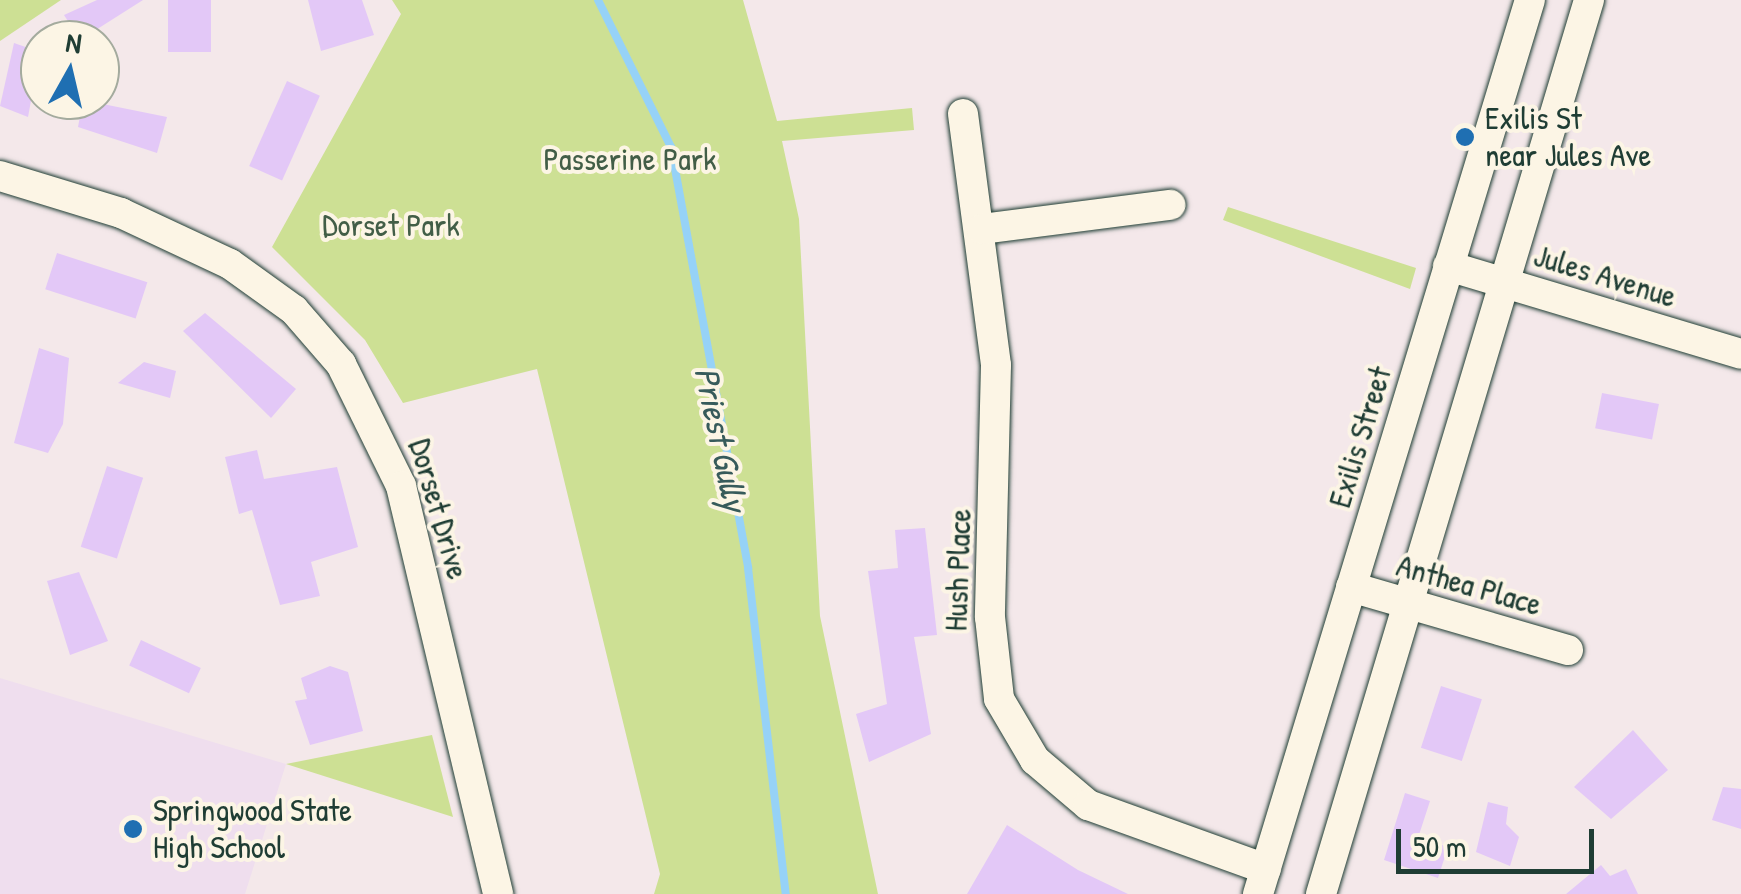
<!DOCTYPE html>
<html>
<head>
<meta charset="utf-8">
<style>
	body { margin:0 }
	#map { position:relative; width:1741px; height:894px; overflow:hidden; background:#f4e8ea; font-family:"Patrick Hand",sans-serif }
	div>[style] { position:absolute }
	[style*='--x'] { left:calc(var(--x)*1px); top:calc(var(--y)*1px); width:calc(var(--w)*1px); rotate:calc(var(--a)*1deg) }
	.built>* { inset:0; background:#efdeee }
	.green>* { inset:0; background:#cde094 }
	.stream>* { height:8px; margin:-4px; padding:0 4px; transform-origin:4px; border-radius:4px; background:#96d2f7 }
	.building>* { inset:0; background:#e3c8f7; transform-origin:0 0 }
	.roads { filter:drop-shadow(0 0 2px #1f3d34) drop-shadow(0 0 2px #1f3d34) }
	.minor>* { height:30px; margin:-15px; padding:0 15px; transform-origin:15px; border-radius:15px; background:#fcf5e5 }
	.dots>* { width:28px; height:28px; translate:-50% -50%; box-sizing:border-box; border:5px solid #fcf5e5; border-radius:50% }
	span { translate:-50% -50%; white-space:nowrap; text-align:center; line-height:1.15; -webkit-text-stroke:8px #fcf5e5; paint-order:stroke }
	.poi-label { font-size:32px; color:#1f3d34 }
	.left { translate:0 -50%; text-align:left }
	.park-label { font-size:32px; color:#425e47 }
	.street-label { font-size:32px; color:#1f3d34 }
	.water-label { font-size:35px; color:#375b5b; font-style:italic }
	.north { position:absolute; left:20px; top:20px; width:100px; height:100px; box-sizing:border-box; background:#fcf5e5; border:2px solid #a4ab9e; border-radius:50%; rotate:8deg; font-size:28px; font-weight:700; line-height:40px; text-align:center; color:#1f3d34 }
	.north::after { content:''; display:block; margin:auto; width:35px; height:45px; background:#1f6fb2; clip-path:polygon(50% 0,100% 100%,50% 72%,0 100%) }
	.scale { position:absolute; left:1396px; top:829px; width:198px; height:45px; box-sizing:border-box; border:5px solid #1f3d34; border-top:0; padding-left:12px; font-size:30px; line-height:35px; white-space:nowrap; color:#1f3d34; -webkit-text-stroke:8px #fcf5e5; paint-order:stroke }
</style>
</head>
<body>
<div id="map">
	<div class="built">
		<div style="clip-path:polygon(0 678px,286px 764px,245px 894px,0 894px)"></div>
	</div>
	<div class="green">
		<div style="clip-path:polygon(0 0,61px 0,0 41px)"></div>
		<div style="clip-path:polygon(392px 0,743px 0,777px 121px,912px 108px,914px 130px,782px 141px,799px 219px,820px 616px,878px 894px,654px 894px,660px 874px,537px 369px,403px 403px,365px 340px,272px 247px,401px 14px)"></div>
		<div style="clip-path:polygon(1228px 207px,1416px 268px,1410px 289px,1223px 220px)"></div>
		<div style="clip-path:polygon(432px 735px,453px 817px,286px 764px)"></div>
	</div>
	<div class="stream">
		<div style="--x:598;--y:0;--w:164;--a:63.6"></div>
		<div style="--x:671;--y:147;--w:428;--a:79.6"></div>
		<div style="--x:748;--y:568;--w:328;--a:83.4"></div>
	</div>
	<div class="building">
		<div style="clip-path:polygon(97px 0,143px 0,80px 40px,64px 15px)"></div>
		<div style="left:168px;top:0;width:43px;height:52px"></div>
		<div style="clip-path:polygon(308px 0,362px 0,374px 35px,321px 51px)"></div>
		<div style="clip-path:polygon(14px 43px,40px 52px,28px 117px,0 106px)"></div>
		<div style="left:287px;top:81px;width:36px;height:93px;rotate:24deg"></div>
		<div style="clip-path:polygon(83px 100px,167px 117px,157px 153px,78px 127px)"></div>
		<div style="left:57px;top:253px;width:95px;height:38px;rotate:18deg"></div>
		<div style="clip-path:polygon(205px 313px,296px 389px,271px 418px,183px 331px)"></div>
		<div style="clip-path:polygon(39px 348px,69px 358px,63px 424px,48px 453px,14px 443px)"></div>
		<div style="clip-path:polygon(144px 362px,176px 371px,170px 398px,118px 383px)"></div>
		<div style="left:1602px;top:393px;width:58px;height:36px;rotate:11deg"></div>
		<div style="clip-path:polygon(257px 450px,264px 479px,337px 467px,358px 547px,311px 562px,320px 596px,280px 605px,252px 510px,239px 514px,225px 457px)"></div>
		<div style="left:107px;top:466px;width:38px;height:85px;rotate:18deg"></div>
		<div style="clip-path:polygon(925px 528px,937px 635px,914px 637px,931px 734px,869px 762px,856px 714px,887px 704px,868px 571px,898px 568px,895px 530px)"></div>
		<div style="clip-path:polygon(79px 572px,108px 641px,70px 655px,47px 581px)"></div>
		<div style="left:141px;top:640px;width:66px;height:28px;rotate:25deg"></div>
		<div style="clip-path:polygon(330px 666px,348px 672px,363px 731px,310px 745px,295px 701px,307px 699px,301px 678px)"></div>
		<div style="left:1441px;top:686px;width:43px;height:65px;rotate:18deg"></div>
		<div style="clip-path:polygon(1633px 730px,1668px 770px,1611px 819px,1574px 787px)"></div>
		<div style="clip-path:polygon(1723px 787px,1741px 789px,1741px 829px,1712px 820px)"></div>
		<div style="clip-path:polygon(1405px 793px,1430px 801px,1418px 838px,1448px 847px,1438px 878px,1384px 860px)"></div>
		<div style="clip-path:polygon(1488px 802px,1508px 807px,1506px 824px,1519px 837px,1510px 866px,1476px 852px)"></div>
		<div style="clip-path:polygon(1007px 825px,1078px 870px,1128px 894px,967px 894px)"></div>
		<div style="clip-path:polygon(1601px 865px,1610px 876px,1626px 869px,1638px 894px,1566px 894px)"></div>
	</div>
	<div class="roads">
		<div class="minor">
			<div style="--x:963;--y:114;--w:253;--a:82.5"></div>
			<div style="--x:996;--y:365;--w:252;--a:91.4"></div>
			<div style="--x:990;--y:617;--w:82;--a:83.7"></div>
			<div style="--x:999;--y:699;--w:71;--a:59.5"></div>
			<div style="--x:1035;--y:760;--w:70;--a:40.3"></div>
			<div style="--x:1088;--y:805;--w:189;--a:19.8"></div>
			<div style="--x:0;--y:176;--w:127;--a:17"></div>
			<div style="--x:121;--y:213;--w:120;--a:25.1"></div>
			<div style="--x:230;--y:264;--w:79;--a:35.7"></div>
			<div style="--x:294;--y:310;--w:72;--a:49"></div>
			<div style="--x:341;--y:364;--w:136;--a:63.8"></div>
			<div style="--x:401;--y:486;--w:419;--a:76.6"></div>
			<div style="--x:982;--y:229;--w:190;--a:-7.3"></div>
			<div style="--x:1448;--y:266;--w:306;--a:16.7"></div>
			<div style="--x:1351;--y:587;--w:226;--a:16.2"></div>
			<div style="--x:1258;--y:894;--w:934;--a:-73.08"></div>
			<div style="--x:1321;--y:894;--w:933;--a:-73.31"></div>
		</div>
	</div>
	<div class="dots">
		<div style="left:1465px;top:137px;background:#1f6fb2"></div>
		<div style="left:133px;top:829px;background:#1f6fb2"></div>
	</div>
	<div class="poi-label">
		<span class="left" style="left:1485px;top:137px">Exilis St<br>near Jules Ave</span>
		<span class="left" style="left:153px;top:829px">Springwood State<br>High School</span>
	</div>
	<div class="park-label">
		<span style="left:630px;top:159px">Passerine Park</span>
		<span style="left:391px;top:225px">Dorset Park</span>
	</div>
	<div class="street-label">
		<span style="left:1605px;top:276px;rotate:17deg">Jules Avenue</span>
		<span style="left:1360px;top:437px;rotate:-73deg">Exilis Street</span>
		<span style="left:439px;top:509px;rotate:74deg">Dorset Drive</span>
		<span style="left:958px;top:570px;rotate:-88deg">Hush Place</span>
		<span style="left:1469px;top:585px;rotate:16deg">Anthea Place</span>
	</div>
	<div class="water-label">
		<span style="left:721px;top:439px;rotate:78deg">Priest Gully</span>
	</div>
	<div class="north">N</div>
	<div class="scale">50 m</div>
</div>
</body>
</html>
